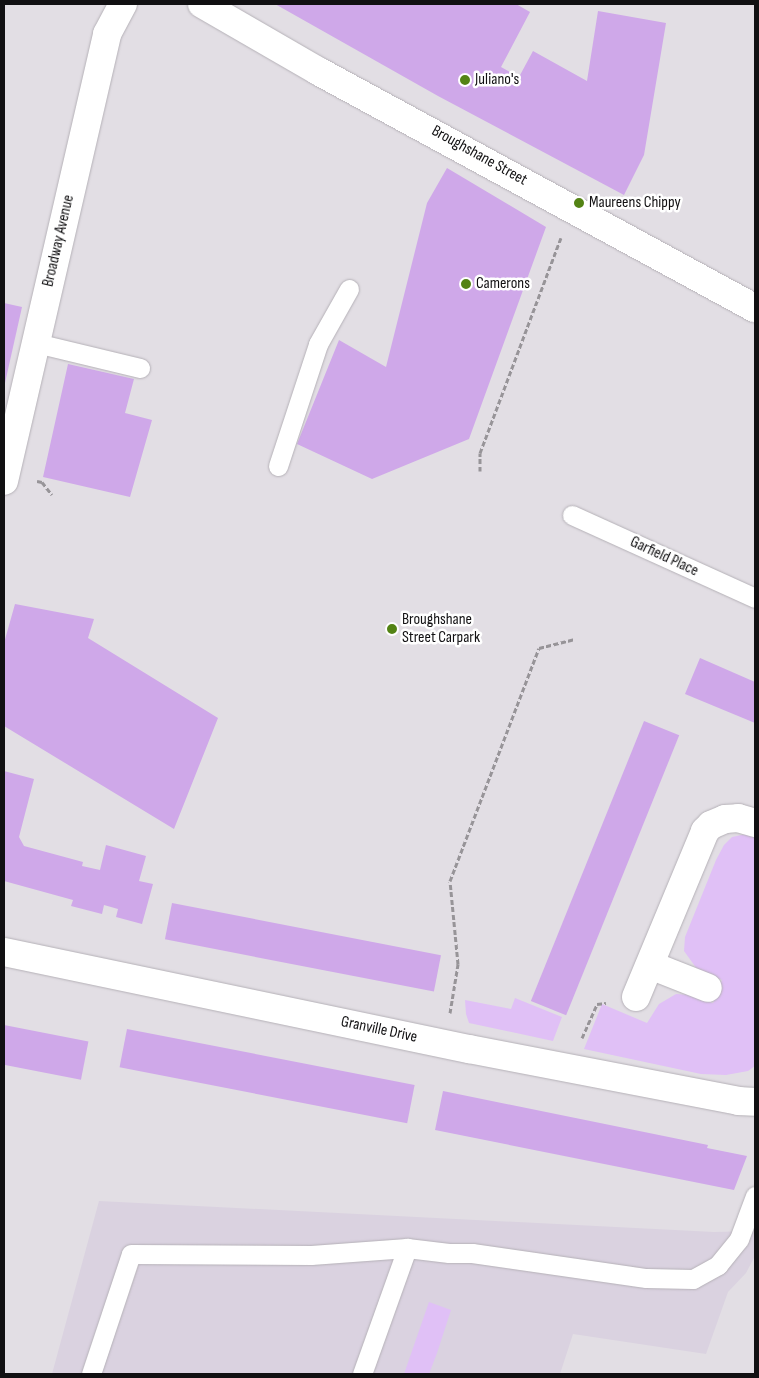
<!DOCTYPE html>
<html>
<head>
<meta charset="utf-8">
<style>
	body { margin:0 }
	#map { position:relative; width:759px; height:1378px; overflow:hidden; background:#e2dee4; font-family:"Sofia Sans Condensed",sans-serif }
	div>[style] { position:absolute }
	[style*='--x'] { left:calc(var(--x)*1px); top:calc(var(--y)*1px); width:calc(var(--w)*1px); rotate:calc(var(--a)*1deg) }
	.built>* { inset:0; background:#dad2e0 }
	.green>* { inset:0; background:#e0c0f6 }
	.building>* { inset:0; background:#cfa8e9; transform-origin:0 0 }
	.path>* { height:3px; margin-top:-1.5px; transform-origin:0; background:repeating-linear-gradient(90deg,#979498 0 5px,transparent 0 7.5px) }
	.roads { filter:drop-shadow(0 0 1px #b5b1b7) drop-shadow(0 0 1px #b5b1b7) }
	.lane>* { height:19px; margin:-9.5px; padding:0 9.5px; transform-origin:9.5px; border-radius:9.5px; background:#fff }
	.street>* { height:28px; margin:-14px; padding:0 14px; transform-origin:14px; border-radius:14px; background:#fff }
	.secondary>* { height:28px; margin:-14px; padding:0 14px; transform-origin:14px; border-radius:14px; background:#fff }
	.dots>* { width:14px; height:14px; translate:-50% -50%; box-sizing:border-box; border:2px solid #fff; border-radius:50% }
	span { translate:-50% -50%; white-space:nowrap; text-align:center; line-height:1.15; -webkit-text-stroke:5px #fff; paint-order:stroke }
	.poi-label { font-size:16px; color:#111012 }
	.left { translate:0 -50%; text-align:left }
	.street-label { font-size:16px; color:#111012 }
	.frame { position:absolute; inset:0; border:5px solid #111012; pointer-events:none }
</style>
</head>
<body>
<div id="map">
	<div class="built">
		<div style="clip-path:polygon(99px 1201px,714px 1232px,755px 1231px,755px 1256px,746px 1273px,728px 1292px,706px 1354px,573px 1334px,560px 1374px,52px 1374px)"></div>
	</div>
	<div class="green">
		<div style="clip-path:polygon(746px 834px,755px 835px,755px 1066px,748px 1071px,726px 1075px,701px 1074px,584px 1049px,602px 1004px,647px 1023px,659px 1004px,676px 994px,690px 995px,713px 1003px,722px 980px,697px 969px,684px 951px,685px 937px,716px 860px,724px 845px,732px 837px)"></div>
		<div style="clip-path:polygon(515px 998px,562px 1017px,553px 1041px,469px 1023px,466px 1014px,465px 1000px,511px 1009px)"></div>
		<div style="clip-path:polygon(429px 1302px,451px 1310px,437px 1353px,429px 1374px,404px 1374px)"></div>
	</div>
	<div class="building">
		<div style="clip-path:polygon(275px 4px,516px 4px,530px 12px,501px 67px,519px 77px,533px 51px,587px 81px,598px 11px,666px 23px,644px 155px,624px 195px,438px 96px)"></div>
		<div style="clip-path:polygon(447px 168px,546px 227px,469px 439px,372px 479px,297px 444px,339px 340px,386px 367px,427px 203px)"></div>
		<div style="clip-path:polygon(4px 303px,22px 307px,5px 383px,4px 383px)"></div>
		<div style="clip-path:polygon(68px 364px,134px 379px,125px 413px,152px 420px,130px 497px,43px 477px)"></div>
		<div style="clip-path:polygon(15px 604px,94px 619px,88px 638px,218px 718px,174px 829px,4px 726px,4px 643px)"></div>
		<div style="clip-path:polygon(700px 658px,755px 682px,755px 723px,685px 694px)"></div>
		<div style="left:644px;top:721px;width:38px;height:302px;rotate:22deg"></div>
		<div style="clip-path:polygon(4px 771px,34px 779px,19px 837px,24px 846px,83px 862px,82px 866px,100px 870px,106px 845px,146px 856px,139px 881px,153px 884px,142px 924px,116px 917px,118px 909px,104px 905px,102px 914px,71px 906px,73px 900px,4px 881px)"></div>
		<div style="left:172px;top:903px;width:274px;height:37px;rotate:11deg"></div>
		<div style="left:4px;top:1025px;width:86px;height:39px;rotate:11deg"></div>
		<div style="left:127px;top:1029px;width:293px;height:39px;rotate:11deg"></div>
		<div style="clip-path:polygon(443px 1091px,708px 1145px,707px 1148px,747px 1156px,734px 1190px,435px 1130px)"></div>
	</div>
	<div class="path">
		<div style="--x:480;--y:471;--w:18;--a:-90"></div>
		<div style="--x:480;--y:453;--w:230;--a:-69.4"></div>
		<div style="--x:37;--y:481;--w:5;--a:11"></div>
		<div style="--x:42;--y:482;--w:16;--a:52"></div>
		<div style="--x:450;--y:1013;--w:50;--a:-80.7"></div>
		<div style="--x:458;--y:964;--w:83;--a:-95.5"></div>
		<div style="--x:450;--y:881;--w:249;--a:-69.1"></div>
		<div style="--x:539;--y:648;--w:37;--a:-14"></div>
		<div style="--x:582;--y:1038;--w:37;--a:-66"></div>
		<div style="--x:597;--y:1004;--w:9;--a:-6"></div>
	</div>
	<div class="roads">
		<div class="lane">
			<div style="--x:36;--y:343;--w:107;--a:13.5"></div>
			<div style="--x:278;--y:466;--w:128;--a:-71.8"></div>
			<div style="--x:318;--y:344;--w:63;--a:-60.6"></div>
			<div style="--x:572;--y:515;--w:201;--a:24.4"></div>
			<div style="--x:91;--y:1374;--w:126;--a:-71.6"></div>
			<div style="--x:131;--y:1254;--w:180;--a:0.3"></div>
			<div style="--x:311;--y:1255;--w:96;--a:-4.2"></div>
			<div style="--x:407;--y:1248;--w:42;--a:6.8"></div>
			<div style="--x:449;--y:1253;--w:23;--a:0"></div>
			<div style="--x:472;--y:1253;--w:176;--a:8.2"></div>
			<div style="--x:646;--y:1278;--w:47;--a:1.2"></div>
			<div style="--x:693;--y:1279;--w:29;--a:-29"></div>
			<div style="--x:718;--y:1265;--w:33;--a:-51"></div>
			<div style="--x:739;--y:1239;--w:46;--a:-69.6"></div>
			<div style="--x:362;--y:1374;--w:134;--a:-70.3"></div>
		</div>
		<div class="street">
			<div style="--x:4;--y:481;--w:459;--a:-77"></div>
			<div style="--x:107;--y:34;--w:34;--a:-62"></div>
			<div style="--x:4;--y:952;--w:475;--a:11.8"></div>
			<div style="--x:469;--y:1049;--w:274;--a:10.9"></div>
			<div style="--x:738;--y:1101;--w:17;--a:3"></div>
			<div style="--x:650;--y:965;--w:62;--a:21.6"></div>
			<div style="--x:636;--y:997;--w:180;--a:-67.4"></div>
			<div style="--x:705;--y:831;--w:8;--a:-45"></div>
			<div style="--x:711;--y:825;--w:15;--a:-23"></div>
			<div style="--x:725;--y:819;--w:13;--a:-4"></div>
			<div style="--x:738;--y:818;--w:18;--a:16"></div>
		</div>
		<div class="secondary">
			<div style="--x:202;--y:4;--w:134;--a:30"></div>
			<div style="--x:318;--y:71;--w:497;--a:28.5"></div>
		</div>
	</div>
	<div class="dots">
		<div style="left:465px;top:80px;background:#538314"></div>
		<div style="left:579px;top:203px;background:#538314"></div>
		<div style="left:466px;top:284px;background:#538314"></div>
		<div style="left:392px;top:629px;background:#538314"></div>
	</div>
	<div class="poi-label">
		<span class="left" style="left:475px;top:80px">Juliano's</span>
		<span class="left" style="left:589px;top:203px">Maureens Chippy</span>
		<span class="left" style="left:476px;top:284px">Camerons</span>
		<span class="left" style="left:402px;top:629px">Broughshane<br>Street Carpark</span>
	</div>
	<div class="street-label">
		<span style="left:479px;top:156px;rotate:29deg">Broughshane Street</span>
		<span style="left:59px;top:241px;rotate:-77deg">Broadway Avenue</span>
		<span style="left:664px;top:557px;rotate:25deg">Garfield Place</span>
		<span style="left:379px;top:1030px;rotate:12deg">Granville Drive</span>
	</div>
	<div class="frame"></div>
</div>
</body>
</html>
